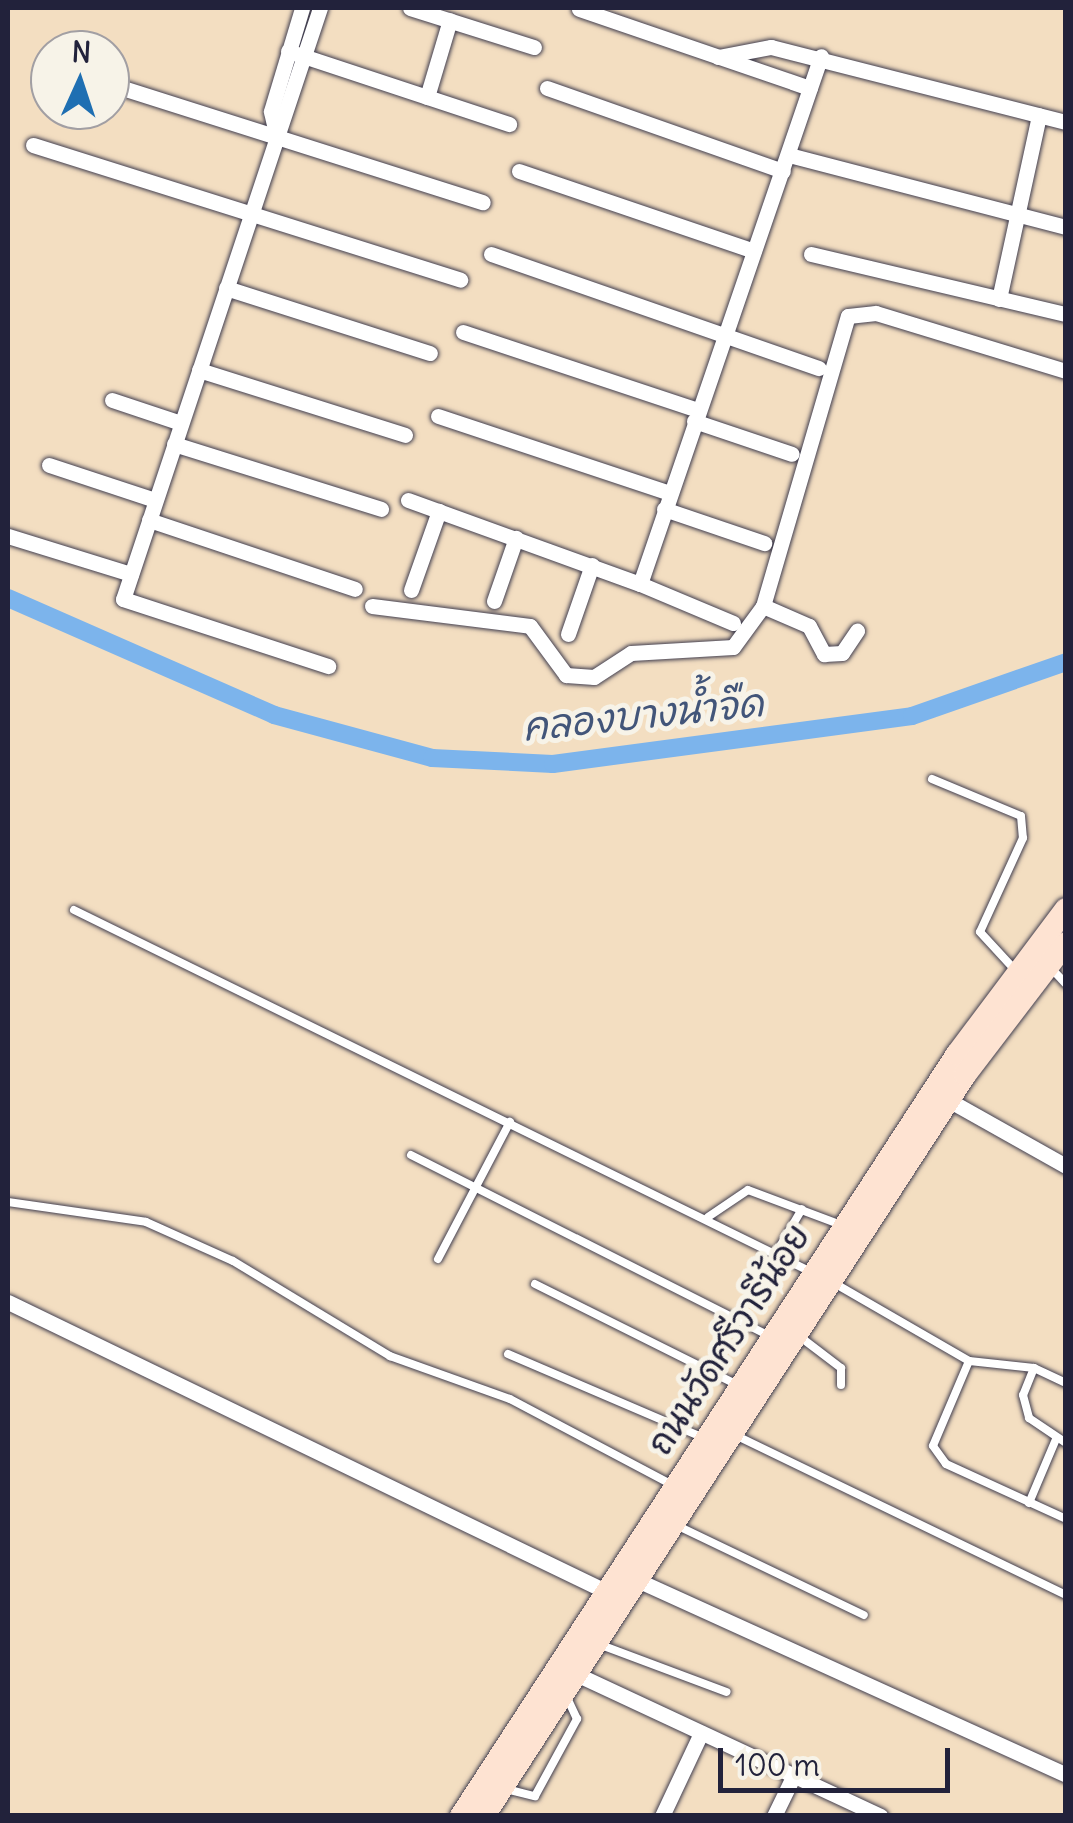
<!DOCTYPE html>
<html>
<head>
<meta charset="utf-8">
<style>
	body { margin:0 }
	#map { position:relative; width:1073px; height:1823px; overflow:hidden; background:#f3dec1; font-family:Delius,"Playpen Sans Thai",sans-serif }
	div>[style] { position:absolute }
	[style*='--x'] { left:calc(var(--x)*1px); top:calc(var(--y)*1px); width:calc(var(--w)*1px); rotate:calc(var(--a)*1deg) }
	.canal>* { height:18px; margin:-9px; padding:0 9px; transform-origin:9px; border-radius:9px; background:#7cb4ec }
	.roads { filter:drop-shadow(0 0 2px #413e4f) drop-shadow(0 0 2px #413e4f) }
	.lane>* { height:8px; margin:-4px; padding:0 4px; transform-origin:4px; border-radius:4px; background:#fff }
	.street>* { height:15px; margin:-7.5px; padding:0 7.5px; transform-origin:7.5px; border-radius:7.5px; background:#fff }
	.secondary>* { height:22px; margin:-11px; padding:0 11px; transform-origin:11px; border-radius:11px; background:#fee3d2 }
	span { translate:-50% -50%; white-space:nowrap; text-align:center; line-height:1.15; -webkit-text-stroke:10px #f7f3e8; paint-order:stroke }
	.street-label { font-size:35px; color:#22223b }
	.water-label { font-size:38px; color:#425579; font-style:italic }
	.frame { position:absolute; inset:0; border:10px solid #22223b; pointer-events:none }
	.north { position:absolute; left:30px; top:30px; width:100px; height:100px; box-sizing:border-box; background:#f7f3e8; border:2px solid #a29fa3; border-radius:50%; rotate:3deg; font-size:28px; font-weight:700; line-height:40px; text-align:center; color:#22223b }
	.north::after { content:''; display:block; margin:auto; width:35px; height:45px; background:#1f6fb2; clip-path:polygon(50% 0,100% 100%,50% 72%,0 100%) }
	.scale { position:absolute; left:718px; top:1748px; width:232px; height:45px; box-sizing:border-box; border:5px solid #22223b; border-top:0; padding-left:12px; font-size:30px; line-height:35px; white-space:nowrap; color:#22223b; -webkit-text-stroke:8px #f7f3e8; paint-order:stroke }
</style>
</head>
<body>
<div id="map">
	<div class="canal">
		<div style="--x:8;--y:598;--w:291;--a:23.7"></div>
		<div style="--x:274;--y:715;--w:164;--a:15.2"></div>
		<div style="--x:432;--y:758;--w:121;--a:2.8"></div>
		<div style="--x:553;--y:764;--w:362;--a:-7.6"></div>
		<div style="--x:912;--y:716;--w:163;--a:-19.3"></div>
	</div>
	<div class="roads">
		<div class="lane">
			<div style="--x:932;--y:779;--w:96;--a:22.6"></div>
			<div style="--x:1021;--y:816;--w:22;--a:85"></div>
			<div style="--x:1023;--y:838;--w:103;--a:114.6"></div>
			<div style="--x:980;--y:932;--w:50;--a:47.4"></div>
			<div style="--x:74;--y:910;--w:821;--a:26.16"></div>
			<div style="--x:1051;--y:968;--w:22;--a:47"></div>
			<div style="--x:411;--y:1155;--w:401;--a:26.8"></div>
			<div style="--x:8;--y:1202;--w:139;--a:8.2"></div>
			<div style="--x:146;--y:1222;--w:95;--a:24.1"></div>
			<div style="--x:233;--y:1261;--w:184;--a:31.2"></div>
			<div style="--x:390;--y:1356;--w:127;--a:19.7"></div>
			<div style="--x:510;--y:1399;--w:186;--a:27.9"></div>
			<div style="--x:708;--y:1217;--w:48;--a:-34"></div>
			<div style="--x:748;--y:1190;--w:103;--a:20.6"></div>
			<div style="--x:775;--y:1255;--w:53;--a:-59.6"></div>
			<div style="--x:438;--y:1259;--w:155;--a:-62.3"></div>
			<div style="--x:834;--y:1283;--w:156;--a:30"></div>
			<div style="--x:535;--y:1284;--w:225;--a:26.5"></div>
			<div style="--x:799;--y:1336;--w:53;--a:37.3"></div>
			<div style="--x:841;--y:1368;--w:17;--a:90"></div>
			<div style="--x:508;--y:1354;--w:211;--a:23.2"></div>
			<div style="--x:1034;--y:1368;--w:29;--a:112"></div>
			<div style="--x:1023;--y:1395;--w:24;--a:75"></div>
			<div style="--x:1029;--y:1418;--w:45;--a:34"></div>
			<div style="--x:1066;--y:1383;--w:35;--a:-155"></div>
			<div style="--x:1034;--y:1368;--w:65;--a:-173.9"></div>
			<div style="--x:969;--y:1361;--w:92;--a:113"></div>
			<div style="--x:933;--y:1446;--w:22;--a:54"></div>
			<div style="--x:946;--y:1464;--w:132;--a:24.6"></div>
			<div style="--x:735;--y:1435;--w:368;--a:25.8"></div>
			<div style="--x:1029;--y:1503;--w:69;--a:-67.1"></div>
			<div style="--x:678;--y:1526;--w:206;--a:25.6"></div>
			<div style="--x:601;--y:1645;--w:134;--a:20.5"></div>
			<div style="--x:506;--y:1789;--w:30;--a:14"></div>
			<div style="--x:535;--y:1796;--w:88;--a:-61.4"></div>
			<div style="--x:577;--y:1719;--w:23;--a:-115"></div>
		</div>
		<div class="street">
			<div style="--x:320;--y:8;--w:623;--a:108.43"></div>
			<div style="--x:123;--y:599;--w:216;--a:18.1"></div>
			<div style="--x:410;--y:8;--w:130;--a:17.5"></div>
			<div style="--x:579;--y:9;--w:244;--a:18.9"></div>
			<div style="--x:288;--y:51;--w:233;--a:18.3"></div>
			<div style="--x:718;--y:57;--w:54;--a:-10.7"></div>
			<div style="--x:771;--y:47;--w:304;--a:14.3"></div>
			<div style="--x:110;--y:84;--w:391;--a:17.6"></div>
			<div style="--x:547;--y:88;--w:250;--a:19.4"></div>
			<div style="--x:427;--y:97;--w:80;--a:-73.4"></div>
			<div style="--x:275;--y:129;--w:18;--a:-103"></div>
			<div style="--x:271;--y:111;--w:108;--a:-73.2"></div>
			<div style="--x:33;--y:145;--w:448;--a:17.5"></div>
			<div style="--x:789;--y:155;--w:286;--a:14.6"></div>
			<div style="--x:519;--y:171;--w:248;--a:18.8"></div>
			<div style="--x:491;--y:254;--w:347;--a:19.2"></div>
			<div style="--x:811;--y:254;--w:260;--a:13.3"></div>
			<div style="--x:226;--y:288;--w:214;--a:17.7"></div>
			<div style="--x:999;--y:299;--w:188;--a:-77.7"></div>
			<div style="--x:463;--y:332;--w:247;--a:18.4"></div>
			<div style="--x:199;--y:370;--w:216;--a:17.5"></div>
			<div style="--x:112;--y:400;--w:73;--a:18.4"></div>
			<div style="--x:438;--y:416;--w:243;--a:18.4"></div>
			<div style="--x:694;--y:421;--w:103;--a:18.6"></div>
			<div style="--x:174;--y:444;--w:217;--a:17.4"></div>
			<div style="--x:49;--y:465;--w:112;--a:18.3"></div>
			<div style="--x:408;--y:500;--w:247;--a:19.9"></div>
			<div style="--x:664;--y:509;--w:106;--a:18.8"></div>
			<div style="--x:149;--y:520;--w:217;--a:18.5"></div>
			<div style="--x:8;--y:536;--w:129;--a:17.2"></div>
			<div style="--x:411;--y:590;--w:84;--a:-70.5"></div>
			<div style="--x:494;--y:601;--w:67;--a:-70.8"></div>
			<div style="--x:372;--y:606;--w:159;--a:7.2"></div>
			<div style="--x:530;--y:626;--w:61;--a:53.7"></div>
			<div style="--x:566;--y:675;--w:28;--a:4"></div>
			<div style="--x:594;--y:677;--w:44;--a:-33"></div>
			<div style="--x:631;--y:653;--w:102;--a:-3.4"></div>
			<div style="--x:733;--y:647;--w:51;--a:-53.8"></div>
			<div style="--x:763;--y:606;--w:302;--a:-73.7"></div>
			<div style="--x:848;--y:316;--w:28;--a:-6"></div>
			<div style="--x:876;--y:313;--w:199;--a:17"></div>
			<div style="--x:763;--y:606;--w:50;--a:23.5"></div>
			<div style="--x:809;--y:626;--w:32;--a:62"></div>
			<div style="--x:824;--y:654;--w:18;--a:-3"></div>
			<div style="--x:842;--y:653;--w:27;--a:-56"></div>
			<div style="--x:733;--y:623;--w:101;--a:-157.2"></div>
			<div style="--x:640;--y:584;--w:558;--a:-71.08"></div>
			<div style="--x:568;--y:634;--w:73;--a:-70.8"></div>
			<div style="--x:950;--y:1101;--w:133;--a:29.3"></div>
			<div style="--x:8;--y:1302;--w:663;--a:25.83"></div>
			<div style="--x:637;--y:1580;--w:471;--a:24.4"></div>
			<div style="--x:576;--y:1674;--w:336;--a:25"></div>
			<div style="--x:662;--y:1816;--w:92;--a:-64.8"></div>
			<div style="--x:774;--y:1816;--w:46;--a:-64"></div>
		</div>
		<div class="secondary">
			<div style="--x:461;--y:1816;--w:909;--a:-56.94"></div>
			<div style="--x:957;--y:1054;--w:181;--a:-53.1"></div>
			<div style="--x:484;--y:1816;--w:883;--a:-57.01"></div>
			<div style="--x:965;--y:1075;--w:166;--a:-52.6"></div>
		</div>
	</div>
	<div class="street-label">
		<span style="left:728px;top:1339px;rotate:-57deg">ถนนวัดศรีวารีน้อย</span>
	</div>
	<div class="water-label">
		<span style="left:643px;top:715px;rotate:-6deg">คลองบางน้ำจืด</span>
	</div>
	<div class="frame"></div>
	<div class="north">N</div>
	<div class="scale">100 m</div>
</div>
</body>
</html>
